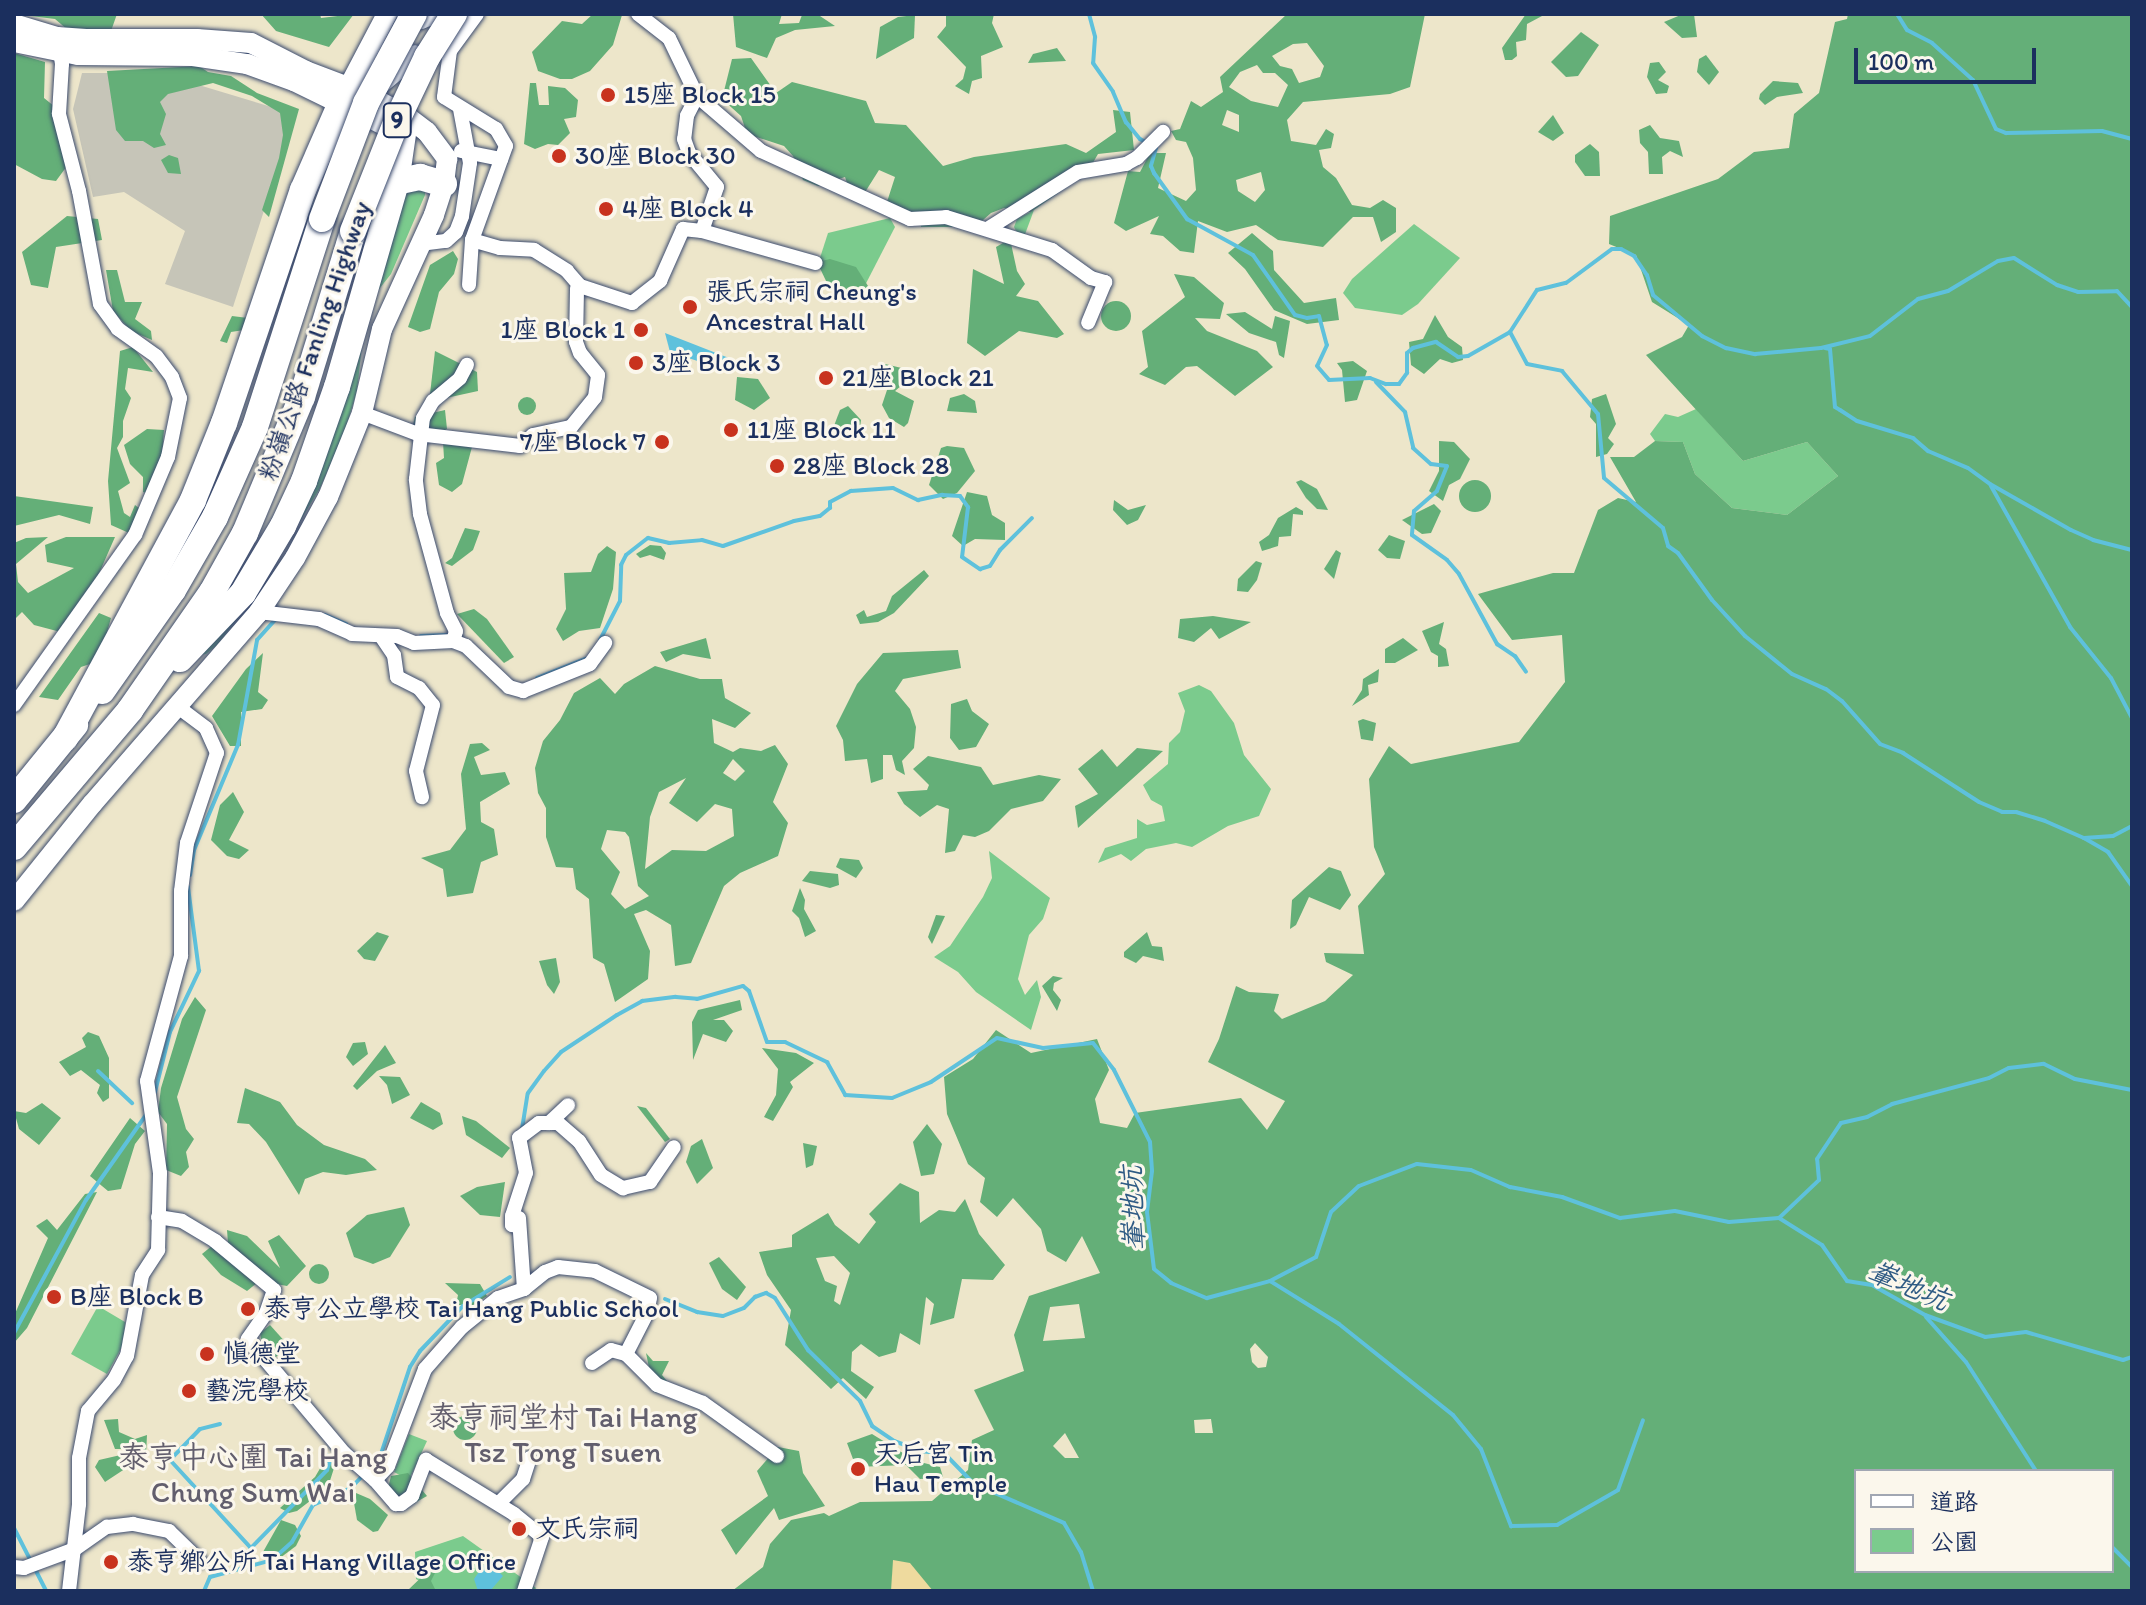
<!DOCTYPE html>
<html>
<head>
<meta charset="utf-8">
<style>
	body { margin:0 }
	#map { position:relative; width:2146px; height:1605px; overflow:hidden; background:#ede6ca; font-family:Itim,"LXGW WenKai TC",sans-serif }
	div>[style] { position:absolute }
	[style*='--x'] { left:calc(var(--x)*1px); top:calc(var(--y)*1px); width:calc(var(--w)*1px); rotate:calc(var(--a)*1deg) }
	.industrial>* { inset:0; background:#c6c5b8 }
	.green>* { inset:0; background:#7bcb8d }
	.forest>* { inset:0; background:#64af78 }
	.round { border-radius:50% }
	.sand>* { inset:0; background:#eeda9e }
	.water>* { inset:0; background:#5ec1dc }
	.stream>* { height:4px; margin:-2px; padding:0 2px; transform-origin:2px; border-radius:2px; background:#5ec1dc }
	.roads { filter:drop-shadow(0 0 2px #3a4a6e) drop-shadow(0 0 2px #3a4a6e) }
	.street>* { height:14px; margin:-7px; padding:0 7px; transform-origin:7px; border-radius:7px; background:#fff }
	.secondary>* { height:20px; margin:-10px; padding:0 10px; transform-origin:10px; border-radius:10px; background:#fff }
	.highway>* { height:26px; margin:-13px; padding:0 13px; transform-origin:13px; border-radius:13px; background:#fff }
	.bridges { filter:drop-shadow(0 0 2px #3a4a6e) drop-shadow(0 0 2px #3a4a6e) }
	.highway-bridge>* { height:26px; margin:-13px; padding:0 13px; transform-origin:13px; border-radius:13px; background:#fff }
	.dots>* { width:22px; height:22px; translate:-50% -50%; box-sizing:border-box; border:4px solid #fbf7ec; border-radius:50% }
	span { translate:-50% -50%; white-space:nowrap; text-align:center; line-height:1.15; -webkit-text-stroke:6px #fbf7ec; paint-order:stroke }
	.shield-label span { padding:2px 6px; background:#fbf7ec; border:2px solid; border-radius:6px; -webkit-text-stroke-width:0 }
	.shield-label { font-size:24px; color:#1b2f5e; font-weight:700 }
	.poi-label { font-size:26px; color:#1b2f5e }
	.left { translate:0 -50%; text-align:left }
	.right { translate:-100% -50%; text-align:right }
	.street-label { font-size:26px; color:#1b2f5e }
	.water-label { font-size:28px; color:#2f5b84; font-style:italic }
	.quarter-label { font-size:30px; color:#625e6d }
	.frame { position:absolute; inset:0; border:16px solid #1b2f5e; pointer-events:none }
	.legend { position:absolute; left:1854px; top:1469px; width:260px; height:104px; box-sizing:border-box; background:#fbf7ec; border:2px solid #a1a7b3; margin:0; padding:10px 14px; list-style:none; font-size:24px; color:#1b2f5e }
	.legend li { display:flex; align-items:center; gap:16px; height:40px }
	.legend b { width:40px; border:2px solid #a1a7b3 }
	.scale { position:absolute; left:1854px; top:48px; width:182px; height:36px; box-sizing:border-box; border:4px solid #1b2f5e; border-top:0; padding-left:10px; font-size:24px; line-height:28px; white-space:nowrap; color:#1b2f5e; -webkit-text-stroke:6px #fbf7ec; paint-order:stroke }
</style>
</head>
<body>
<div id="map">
	<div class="industrial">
		<div style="clip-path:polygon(82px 73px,159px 73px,295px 114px,233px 307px,165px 284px,185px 231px,124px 192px,93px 197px,73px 109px)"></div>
	</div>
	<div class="green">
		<div style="clip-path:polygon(409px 189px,425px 191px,425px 195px,391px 274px,376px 293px,362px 345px,357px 391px,344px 434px,320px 488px,255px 596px,217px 645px,206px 654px,192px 656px,291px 522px,402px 196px)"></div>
		<div style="clip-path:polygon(1034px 210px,1024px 237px,1017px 233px,1014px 227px,1017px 219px)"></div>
		<div style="clip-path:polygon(890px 218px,895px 227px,860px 295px,818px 264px,828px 233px)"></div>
		<div style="clip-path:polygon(1414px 224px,1460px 258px,1418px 304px,1402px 315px,1355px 308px,1343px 293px,1352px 279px)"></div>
		<div style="clip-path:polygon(1696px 409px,1743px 461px,1807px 442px,1838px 476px,1787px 515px,1732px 508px,1695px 474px,1683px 442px,1655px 441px,1650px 434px,1665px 414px,1678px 417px)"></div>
		<div style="clip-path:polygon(1199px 685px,1211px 691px,1234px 723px,1244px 755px,1271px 789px,1259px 816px,1228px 826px,1192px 847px,1176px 843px,1146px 849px,1131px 861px,1121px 854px,1098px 863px,1105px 848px,1137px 838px,1137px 819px,1147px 825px,1165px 821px,1162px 806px,1151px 800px,1143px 785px,1168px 764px,1169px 743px,1180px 732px,1185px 711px,1178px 693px)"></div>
		<div style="clip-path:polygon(989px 851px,1050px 898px,1043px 919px,1029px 935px,1018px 979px,1025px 995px,1037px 980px,1041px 997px,1031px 1030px,976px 992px,958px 972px,934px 957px,950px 946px,983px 897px,992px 878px)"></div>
		<div style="clip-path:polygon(98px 1306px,125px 1322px,124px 1343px,107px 1374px,71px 1354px)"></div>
		<div style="clip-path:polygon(409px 1434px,427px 1441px,409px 1480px,394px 1472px)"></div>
		<div style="clip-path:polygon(463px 1536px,536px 1588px,534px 1591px,438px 1591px,416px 1579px,415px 1552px)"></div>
	</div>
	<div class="forest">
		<div style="clip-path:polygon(15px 14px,117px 14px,111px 31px,68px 30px,55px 19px)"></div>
		<div style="clip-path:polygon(261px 14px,320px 14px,321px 18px,354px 14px,329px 47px,276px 31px)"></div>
		<div style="clip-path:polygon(593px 14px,622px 15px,613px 45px,590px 71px,572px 79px,560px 79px,538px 71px,532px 52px,562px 21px,582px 24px)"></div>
		<div style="clip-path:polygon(733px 14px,782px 14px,779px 24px,799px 23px,802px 15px,817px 14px,835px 26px,795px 30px,776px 38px,767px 58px,736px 47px)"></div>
		<div style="clip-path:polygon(946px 14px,994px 14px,992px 23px,1003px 47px,981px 56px,982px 78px,972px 81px,969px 94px,955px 86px,963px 79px,966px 67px,937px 37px,946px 26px)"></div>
		<div style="clip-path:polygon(evenodd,1287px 14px,1425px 14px,1410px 87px,1390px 94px,1303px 102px,1287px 120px,1291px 141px,1316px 145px,1326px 129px,1334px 134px,1331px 148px,1319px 150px,1323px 167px,1336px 178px,1352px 205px,1370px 208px,1383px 200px,1396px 208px,1396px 232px,1381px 242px,1373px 217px,1353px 217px,1323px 247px,1278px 240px,1256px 225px,1227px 232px,1198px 221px,1194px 253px,1180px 251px,1163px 236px,1150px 234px,1159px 216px,1126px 231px,1114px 223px,1128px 171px,1140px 172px,1150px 153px,1166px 153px,1158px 188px,1186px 201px,1196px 190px,1193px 158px,1186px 142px,1176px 140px,1171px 131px,1180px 129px,1191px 101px,1201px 107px,1223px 92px,1220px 77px,1287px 14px,1307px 43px,1324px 66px,1320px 77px,1299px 83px,1292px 69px,1280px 66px,1272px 56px,1293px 44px,1307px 43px,1287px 14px,1257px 65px,1263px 73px,1275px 73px,1288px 85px,1278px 107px,1251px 101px,1229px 87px,1240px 72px,1257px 65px,1287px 14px,1227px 110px,1239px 115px,1239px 132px,1222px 125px,1227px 110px,1287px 14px,1261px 172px,1265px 190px,1255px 202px,1238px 191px,1236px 180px,1261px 172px)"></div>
		<div style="clip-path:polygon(1526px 14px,1542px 16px,1527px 24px,1526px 40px,1516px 42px,1517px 56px,1512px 60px,1505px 60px,1502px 48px)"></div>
		<div style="clip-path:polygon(1683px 14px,1694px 14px,1697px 37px,1682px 38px,1664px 22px)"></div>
		<div style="clip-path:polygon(evenodd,1848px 14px,2132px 14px,2132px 1591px,732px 1591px,763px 1567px,770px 1544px,791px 1520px,824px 1513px,829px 1516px,860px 1502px,932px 1501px,968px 1470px,972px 1440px,994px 1430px,974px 1390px,1024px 1371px,1014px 1335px,1029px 1296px,1100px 1273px,1082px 1236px,1066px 1262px,1047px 1251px,1041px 1229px,1013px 1198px,997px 1217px,980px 1202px,985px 1178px,968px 1164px,947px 1114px,944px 1077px,973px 1059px,996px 1030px,1031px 1053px,1097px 1039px,1109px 1070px,1095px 1099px,1100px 1123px,1127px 1128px,1135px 1113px,1241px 1098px,1267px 1130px,1285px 1101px,1208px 1062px,1219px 1039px,1236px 986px,1249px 992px,1279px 994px,1274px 1011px,1282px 1019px,1325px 1001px,1353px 975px,1326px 962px,1324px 953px,1364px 954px,1358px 906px,1385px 874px,1374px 847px,1369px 779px,1389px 746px,1411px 764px,1519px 742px,1565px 682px,1562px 635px,1512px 640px,1478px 594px,1553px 573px,1574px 573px,1598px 510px,1618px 498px,1636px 502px,1610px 457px,1634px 457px,1655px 441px,1683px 442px,1695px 474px,1732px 508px,1787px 515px,1838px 476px,1807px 442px,1743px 461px,1646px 355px,1682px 337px,1689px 325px,1652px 302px,1636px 255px,1609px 244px,1610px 216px,1718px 179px,1754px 152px,1789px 148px,1794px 114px,1819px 93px,1835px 22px,1847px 19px,1848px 14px,1079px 1304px,1085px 1338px,1043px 1341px,1050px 1307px,1079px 1304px,1848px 14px,1255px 1343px,1268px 1357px,1266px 1367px,1258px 1368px,1252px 1362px,1250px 1349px,1255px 1343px,1848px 14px,1211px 1419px,1213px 1433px,1195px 1433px,1194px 1420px,1211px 1419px,1848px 14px,1065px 1433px,1079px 1458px,1065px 1458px,1053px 1446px,1065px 1433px,1848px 14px,1856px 1471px,2112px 1471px,2112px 1571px,1856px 1571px,1856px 1471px)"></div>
		<div style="clip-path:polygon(915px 15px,914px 38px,876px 59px,880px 27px,898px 17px)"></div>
		<div style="clip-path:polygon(1581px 32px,1599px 45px,1578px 76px,1566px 77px,1551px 62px)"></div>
		<div style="clip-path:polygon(1057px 48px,1066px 61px,1028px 63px,1033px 54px)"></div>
		<div style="clip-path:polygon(14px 53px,45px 62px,44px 98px,65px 115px,67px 166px,56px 181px,42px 179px,14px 164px)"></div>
		<div style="clip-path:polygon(1706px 55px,1719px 72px,1709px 85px,1697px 72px,1699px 59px)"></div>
		<div style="clip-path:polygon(751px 58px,776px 93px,792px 82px,866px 101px,875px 123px,906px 125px,943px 166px,974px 157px,1066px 144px,1086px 153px,1116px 132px,1113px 110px,1130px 112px,1134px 150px,1098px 154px,1087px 173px,1031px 212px,1004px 208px,991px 213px,975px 227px,921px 227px,919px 216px,886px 205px,895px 177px,879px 170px,862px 197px,852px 198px,845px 177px,818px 186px,803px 180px,793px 156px,784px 146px,747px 134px,741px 116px,722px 99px,732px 59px)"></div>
		<div style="clip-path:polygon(1659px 62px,1666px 72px,1658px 80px,1669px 86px,1667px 93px,1656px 94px,1647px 77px,1650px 63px)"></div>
		<div style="clip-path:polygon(199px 66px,208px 72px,231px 76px,257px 93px,299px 109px,269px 217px,262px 210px,279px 158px,283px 135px,280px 113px,252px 96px,213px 83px,168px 94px,160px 102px,166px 114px,160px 134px,166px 145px,154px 148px,143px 141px,125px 141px,116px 130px,107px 71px)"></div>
		<div style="clip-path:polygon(1773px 81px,1798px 83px,1803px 93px,1777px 97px,1765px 105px,1759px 99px,1760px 94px)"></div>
		<div style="clip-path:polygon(530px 83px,536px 83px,539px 105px,549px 105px,548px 86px,565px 88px,578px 100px,576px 117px,564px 119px,570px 133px,558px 145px,548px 144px,535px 149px,524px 144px)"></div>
		<div style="clip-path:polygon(1553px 115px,1564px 133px,1553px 141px,1538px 132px)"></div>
		<div style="clip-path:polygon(1650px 125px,1660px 138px,1679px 141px,1683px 157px,1670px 151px,1662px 157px,1663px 174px,1649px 174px,1648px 152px,1640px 143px,1639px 130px)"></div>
		<div style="clip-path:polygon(1590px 144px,1599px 152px,1600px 176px,1585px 176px,1575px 162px,1575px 155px)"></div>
		<div style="clip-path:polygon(169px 155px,178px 158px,181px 174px,168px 173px,161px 160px)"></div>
		<div style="clip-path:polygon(67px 216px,98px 219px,102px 240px,56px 247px,48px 288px,31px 285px,22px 252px)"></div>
		<div style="clip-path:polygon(1252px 233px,1273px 251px,1274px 270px,1304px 303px,1336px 298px,1339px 320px,1307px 324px,1274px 310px,1245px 269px,1228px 253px)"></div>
		<div style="clip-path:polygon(1010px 239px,1017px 271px,1025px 284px,1016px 296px,1038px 301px,1064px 334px,1057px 338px,1019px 331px,985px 356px,967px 343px,973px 269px,1004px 284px,996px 247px)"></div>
		<div style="clip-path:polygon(453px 251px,458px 259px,454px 274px,439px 292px,430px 329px,420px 332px,408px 327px,430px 265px)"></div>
		<div style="clip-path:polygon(830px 259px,856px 267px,868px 286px,862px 298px,847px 298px,827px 283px,817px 262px)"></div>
		<div style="clip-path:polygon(106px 270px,117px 270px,125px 302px,142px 302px,135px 319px,151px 331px,152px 340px,131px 331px,113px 311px)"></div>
		<div style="clip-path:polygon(1174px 274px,1194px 277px,1224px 303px,1220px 319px,1195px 318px,1207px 331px,1257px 351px,1273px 367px,1235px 396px,1197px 366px,1186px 367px,1165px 385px,1139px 374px,1148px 367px,1142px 331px,1185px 297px)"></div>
		<div class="round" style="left:1101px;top:301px;width:30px;height:30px"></div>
		<div style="clip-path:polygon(1245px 312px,1272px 329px,1275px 316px,1290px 321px,1284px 358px,1279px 355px,1276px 342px,1249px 333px,1226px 314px)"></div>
		<div style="clip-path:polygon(1435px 315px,1448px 337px,1462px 347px,1463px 360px,1452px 363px,1440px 359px,1424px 374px,1411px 365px,1409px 342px,1423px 339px)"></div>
		<div style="clip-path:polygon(232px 316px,248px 318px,244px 330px,231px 332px,227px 343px,220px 341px)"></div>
		<div style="clip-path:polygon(133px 347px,153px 372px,128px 368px,125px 389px,131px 398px,123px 421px,123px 437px,117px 448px,130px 483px,118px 491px,124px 513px,130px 517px,135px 505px,140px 509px,129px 533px,111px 525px,108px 481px,120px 351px)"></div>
		<div style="clip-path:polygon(435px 351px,477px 372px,478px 391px,446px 398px,430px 394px)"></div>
		<div style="clip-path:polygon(1353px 361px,1367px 371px,1357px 400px,1345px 402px,1342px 370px,1337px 363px)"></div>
		<div style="clip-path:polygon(881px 363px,918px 372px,926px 379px,908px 380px,895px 391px,914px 401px,908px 423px,904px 427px,889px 418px,882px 405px,888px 387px,876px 376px)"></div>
		<div style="clip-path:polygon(737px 377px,758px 379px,770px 398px,754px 410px,735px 400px)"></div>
		<div style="clip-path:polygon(964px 394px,975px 401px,977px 413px,947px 411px,950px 398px)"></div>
		<div style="clip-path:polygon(1606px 394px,1616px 424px,1608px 438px,1614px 444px,1607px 454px,1596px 457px,1596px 424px,1590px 417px,1592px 399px)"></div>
		<div class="round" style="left:518px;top:397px;width:18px;height:18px"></div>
		<div style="clip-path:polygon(848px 406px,861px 420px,859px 436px,832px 431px,840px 410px)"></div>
		<div style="clip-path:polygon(445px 410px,447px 429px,430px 438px,412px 429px,415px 417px)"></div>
		<div style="clip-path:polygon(147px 429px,164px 430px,162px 458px,152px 495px,143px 492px,143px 477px,130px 464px,124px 445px)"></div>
		<div style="clip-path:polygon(1439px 441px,1454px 442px,1470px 459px,1460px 479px,1449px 485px,1443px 501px,1429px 491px,1439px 471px)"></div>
		<div style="clip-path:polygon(443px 442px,472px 447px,462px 484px,452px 492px,439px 485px,436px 463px,444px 458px)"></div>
		<div style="clip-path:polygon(947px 446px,964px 448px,975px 471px,957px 493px,943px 499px,929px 485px,941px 448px)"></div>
		<div class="round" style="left:1459px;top:480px;width:32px;height:32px"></div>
		<div style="clip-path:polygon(1301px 480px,1317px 489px,1328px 510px,1317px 509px,1306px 498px,1296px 482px)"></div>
		<div style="clip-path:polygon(967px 492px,987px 496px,992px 515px,1005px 523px,1005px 540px,975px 539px,963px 546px,952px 536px)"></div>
		<div style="clip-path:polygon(14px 496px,93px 507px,90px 524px,59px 515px,14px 526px)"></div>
		<div style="clip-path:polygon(1114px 500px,1128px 510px,1146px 505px,1138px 520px,1127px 525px,1113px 510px)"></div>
		<div style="clip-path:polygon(1434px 504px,1441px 511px,1431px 533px,1422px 534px,1402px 520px)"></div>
		<div style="clip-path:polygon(1296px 507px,1303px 511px,1303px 515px,1293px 514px,1291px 536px,1279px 537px,1278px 546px,1262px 551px,1259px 542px,1269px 535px,1278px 518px)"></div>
		<div style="clip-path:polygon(465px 528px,480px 531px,473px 550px,452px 566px,445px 563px,452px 558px)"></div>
		<div style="clip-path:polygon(1389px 535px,1405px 541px,1400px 559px,1387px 558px,1378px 550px)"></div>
		<div style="clip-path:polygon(48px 537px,16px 564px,18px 582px,28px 593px,74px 568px,47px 562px,45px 545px,66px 537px,115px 537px,72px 635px,34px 625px,22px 612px,14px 620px,14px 543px,26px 538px)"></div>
		<div style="clip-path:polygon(650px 545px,661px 546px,666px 553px,664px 560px,650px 555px,640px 558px,636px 554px)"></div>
		<div style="clip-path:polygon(607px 546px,616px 552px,613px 589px,600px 628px,579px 631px,563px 641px,556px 629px,566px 609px,564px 573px,591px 572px,598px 554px)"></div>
		<div style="clip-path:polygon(1336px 550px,1341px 553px,1334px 579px,1324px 569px)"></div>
		<div style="clip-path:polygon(1256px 561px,1262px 563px,1257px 580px,1248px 592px,1237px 591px,1238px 579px)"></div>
		<div style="clip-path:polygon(924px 570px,929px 576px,894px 613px,878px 622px,860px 624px,856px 615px,864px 610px,867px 617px,886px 611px,892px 596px)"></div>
		<div style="clip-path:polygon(474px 609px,487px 619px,514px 657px,504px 663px,457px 614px)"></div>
		<div style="clip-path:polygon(99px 613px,111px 618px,99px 661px,81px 667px,58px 700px,39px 697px)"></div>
		<div style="clip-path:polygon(1213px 616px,1251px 622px,1219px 639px,1211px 628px,1194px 642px,1178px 638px,1180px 619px)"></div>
		<div style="clip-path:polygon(1444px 622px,1439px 644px,1446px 649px,1449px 666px,1438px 667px,1438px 656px,1431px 652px,1422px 631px)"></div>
		<div style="clip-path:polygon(706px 638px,711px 659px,683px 654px,666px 662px,660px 652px)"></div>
		<div style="clip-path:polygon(1403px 638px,1418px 650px,1395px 663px,1385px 663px,1385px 649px)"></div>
		<div style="clip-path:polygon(958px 650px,961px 668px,903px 679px,895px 691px,910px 709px,916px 727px,914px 748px,902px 761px,905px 775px,896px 770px,892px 755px,883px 755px,883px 779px,871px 783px,867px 759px,845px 761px,843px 740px,836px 726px,857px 684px,883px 653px)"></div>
		<div style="clip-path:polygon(263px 653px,258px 692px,268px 700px,262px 709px,241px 712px,241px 746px,230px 746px,212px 716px,246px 669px)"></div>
		<div style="clip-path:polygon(evenodd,655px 666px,700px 679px,722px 679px,725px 698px,751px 713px,735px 728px,712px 719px,714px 743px,733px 752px,740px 748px,761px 751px,775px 745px,788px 764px,773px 802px,788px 823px,778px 856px,740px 873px,724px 886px,691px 963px,675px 966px,671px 925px,646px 910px,634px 914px,650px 951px,648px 979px,615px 1002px,604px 964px,593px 958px,589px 899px,576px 889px,573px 868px,556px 867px,546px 837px,546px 808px,538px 793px,535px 768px,543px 741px,560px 720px,574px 693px,600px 678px,615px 694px,624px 684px,655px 666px,733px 759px,745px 771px,735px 781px,723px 773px,733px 759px,655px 666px,686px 778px,669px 803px,697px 822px,715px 804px,732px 809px,734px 836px,706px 851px,672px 850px,645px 869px,650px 817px,659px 792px,686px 778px,655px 666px,607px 830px,625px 832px,629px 837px,638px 886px,649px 896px,625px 909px,611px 894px,620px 872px,601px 849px,607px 830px)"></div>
		<div style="clip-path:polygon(1379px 669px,1378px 682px,1368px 685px,1369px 695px,1352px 706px,1362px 690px,1363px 679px)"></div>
		<div style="clip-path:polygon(967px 699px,972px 711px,989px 724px,976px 747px,959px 750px,950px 738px,951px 704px)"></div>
		<div style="clip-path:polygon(1363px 719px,1376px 723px,1373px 741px,1361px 739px,1358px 721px)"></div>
		<div style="clip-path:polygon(482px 743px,490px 750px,474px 757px,481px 775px,505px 772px,510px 784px,480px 802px,481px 822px,494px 829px,498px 855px,481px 862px,473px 893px,447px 897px,443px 869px,421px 858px,450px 850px,466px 829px,461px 774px,470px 744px)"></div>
		<div style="clip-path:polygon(1137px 748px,1163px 751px,1078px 828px,1075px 806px,1098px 794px,1078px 769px,1102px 749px,1117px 767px)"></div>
		<div style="clip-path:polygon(928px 756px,981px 767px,993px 785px,1039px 775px,1061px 779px,1043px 801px,1011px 809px,989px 831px,975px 837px,963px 835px,955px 851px,945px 853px,949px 809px,937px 805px,920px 817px,904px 804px,897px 792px,927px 790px,929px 785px,913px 769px)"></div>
		<div style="clip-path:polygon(233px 792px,244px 812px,229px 840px,249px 850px,239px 859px,227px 856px,211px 840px,220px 805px)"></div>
		<div style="clip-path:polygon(840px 858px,859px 860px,863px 868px,856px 878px,836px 867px)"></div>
		<div style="clip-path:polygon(1329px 867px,1341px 871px,1351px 895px,1340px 910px,1309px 897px,1296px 925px,1290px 929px,1292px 900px)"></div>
		<div style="clip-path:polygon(810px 871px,838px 874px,839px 885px,830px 888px,802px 881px)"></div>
		<div style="clip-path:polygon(800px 888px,805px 900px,804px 909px,816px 931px,805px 937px,799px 918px,792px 911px)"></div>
		<div style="clip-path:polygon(936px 915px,945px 916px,932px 944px,928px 937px)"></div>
		<div style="clip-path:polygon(377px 932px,389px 936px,375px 961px,364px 959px,357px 951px)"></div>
		<div style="clip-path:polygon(1147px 932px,1152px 946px,1162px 947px,1164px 961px,1143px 956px,1136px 963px,1124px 957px,1124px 952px)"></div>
		<div style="clip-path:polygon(556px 958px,560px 982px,554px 994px,547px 985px,539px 961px)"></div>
		<div style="clip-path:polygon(1053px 976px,1063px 978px,1054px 983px,1053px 990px,1061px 1000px,1057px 1011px,1042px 986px)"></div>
		<div style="clip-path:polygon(195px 997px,206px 1010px,177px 1097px,186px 1129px,194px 1139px,186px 1152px,189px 1167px,181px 1176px,166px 1170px,167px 1124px,158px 1112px,161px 1088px,182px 1019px)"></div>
		<div style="clip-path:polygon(740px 1000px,742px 1010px,713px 1020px,724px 1020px,733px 1031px,726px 1042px,703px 1034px,693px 1060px,692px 1022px,698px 1010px)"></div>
		<div style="clip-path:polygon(88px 1032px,99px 1036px,109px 1058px,109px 1098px,103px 1102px,97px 1093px,100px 1085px,81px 1070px,70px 1076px,59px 1062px,86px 1047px,82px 1038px)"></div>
		<div style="clip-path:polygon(365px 1042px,368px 1054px,353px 1066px,346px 1057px,353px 1043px)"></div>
		<div style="clip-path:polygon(385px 1045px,396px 1063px,377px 1071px,357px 1090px,353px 1086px)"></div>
		<div style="clip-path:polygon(762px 1048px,796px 1053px,814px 1063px,790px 1082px,793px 1087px,773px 1121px,764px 1117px,776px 1095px,778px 1069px)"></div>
		<div style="clip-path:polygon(379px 1076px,400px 1077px,410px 1095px,392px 1104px,387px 1085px)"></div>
		<div style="clip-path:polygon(245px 1088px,280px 1102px,297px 1125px,324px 1145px,365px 1159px,377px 1170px,346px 1175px,323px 1172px,305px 1179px,299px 1195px,266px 1142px,249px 1124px,237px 1123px)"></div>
		<div style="clip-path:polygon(421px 1102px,440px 1113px,443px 1124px,433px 1130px,410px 1118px)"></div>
		<div style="clip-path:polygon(42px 1103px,61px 1118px,39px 1145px,19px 1129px,14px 1111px,26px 1113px)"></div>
		<div style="clip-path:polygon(637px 1106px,646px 1108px,670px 1139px,665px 1142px)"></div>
		<div style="clip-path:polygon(462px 1116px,476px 1121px,510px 1148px,502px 1158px,466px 1135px)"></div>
		<div style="clip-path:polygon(130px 1118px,145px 1131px,135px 1144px,121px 1189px,108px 1191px,90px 1176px)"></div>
		<div style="clip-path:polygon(927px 1124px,942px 1144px,934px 1174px,921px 1176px,913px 1142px)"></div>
		<div style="clip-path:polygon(702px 1139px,713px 1168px,697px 1184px,686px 1162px,691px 1146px)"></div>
		<div style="clip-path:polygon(803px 1143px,817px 1146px,813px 1165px,806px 1168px)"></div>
		<div style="clip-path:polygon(505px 1182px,500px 1217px,480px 1215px,460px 1196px,477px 1187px)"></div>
		<div style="clip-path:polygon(evenodd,900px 1183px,919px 1192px,920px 1223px,939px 1210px,955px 1212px,965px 1199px,979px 1234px,1005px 1265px,993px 1280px,962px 1279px,954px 1318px,930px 1325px,934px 1304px,926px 1297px,920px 1345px,900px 1333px,896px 1352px,879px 1357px,861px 1344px,852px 1352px,851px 1371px,874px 1387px,866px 1399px,843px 1378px,831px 1389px,785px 1345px,791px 1310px,767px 1275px,759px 1252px,792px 1247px,792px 1235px,828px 1213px,835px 1225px,859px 1244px,876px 1222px,869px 1214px,900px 1183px,834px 1256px,850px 1273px,840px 1305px,834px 1301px,837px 1286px,825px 1281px,816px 1258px,834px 1256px)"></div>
		<div style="clip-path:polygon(97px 1192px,27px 1328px,14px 1343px,14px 1316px,48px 1238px,36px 1226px,47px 1219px,57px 1230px,85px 1194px)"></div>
		<div style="clip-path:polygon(404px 1207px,410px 1225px,390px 1257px,373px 1264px,354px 1257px,346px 1233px,367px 1215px)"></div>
		<div style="clip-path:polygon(227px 1230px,247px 1236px,280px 1268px,268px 1241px,279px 1235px,306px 1266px,287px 1286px,276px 1284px,228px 1243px)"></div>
		<div style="clip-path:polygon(213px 1245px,258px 1282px,247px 1291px,221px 1275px,202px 1254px)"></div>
		<div style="clip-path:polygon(719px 1257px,746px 1287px,737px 1300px,722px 1289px,709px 1263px)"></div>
		<div class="round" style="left:309px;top:1264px;width:20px;height:20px"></div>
		<div style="clip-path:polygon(445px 1283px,480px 1284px,487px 1296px,473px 1305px,456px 1305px,458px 1295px)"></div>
		<div style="clip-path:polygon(270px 1325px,288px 1345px,276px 1357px,262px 1345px,260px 1333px)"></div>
		<div style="clip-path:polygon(646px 1353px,653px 1361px,669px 1361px,662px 1375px,667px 1381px,669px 1395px,654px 1392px)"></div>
		<div class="round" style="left:453px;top:1416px;width:24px;height:24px"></div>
		<div style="clip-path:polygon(118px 1419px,119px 1432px,135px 1439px,147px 1435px,146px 1455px,105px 1482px,95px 1467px,99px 1460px,125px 1454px,125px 1449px,115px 1449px,104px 1420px)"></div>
		<div style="clip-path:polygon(872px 1434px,916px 1461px,940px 1467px,943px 1477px,920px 1479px,906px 1465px,856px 1467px,847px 1443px)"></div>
		<div style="clip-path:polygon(778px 1447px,799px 1451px,803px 1473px,825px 1506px,779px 1520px,774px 1508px,736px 1555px,721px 1530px,768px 1496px,757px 1471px)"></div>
		<div style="clip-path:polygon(329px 1453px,335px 1465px,328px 1487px,297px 1511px,289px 1513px,280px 1508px,315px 1477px)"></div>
		<div style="clip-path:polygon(408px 1473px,427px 1496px,411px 1505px,388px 1488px,391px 1476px)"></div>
		<div style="clip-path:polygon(356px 1493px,370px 1499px,388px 1515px,378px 1531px,373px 1532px,357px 1520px,354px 1503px)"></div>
		<div style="clip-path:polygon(281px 1520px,295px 1525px,301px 1536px,296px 1546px,272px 1564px,263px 1552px)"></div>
		<div style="clip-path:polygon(431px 1568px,435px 1573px,431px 1581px,436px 1591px,407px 1591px)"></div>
	</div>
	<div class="sand">
		<div style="clip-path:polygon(893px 1560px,910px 1563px,933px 1591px,891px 1591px)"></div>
	</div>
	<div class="water">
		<div style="clip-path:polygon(665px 333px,729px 358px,732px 363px,728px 371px,670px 352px)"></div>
		<div style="clip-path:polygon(485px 1563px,492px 1565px,503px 1576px,490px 1591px,478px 1591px,474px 1579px)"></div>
	</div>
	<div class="stream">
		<div style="--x:1089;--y:14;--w:24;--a:75"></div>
		<div style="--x:1095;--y:37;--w:26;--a:94"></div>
		<div style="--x:1093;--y:63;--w:35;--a:55"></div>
		<div style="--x:1113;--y:92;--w:33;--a:67"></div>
		<div style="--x:1126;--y:122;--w:22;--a:51"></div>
		<div style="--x:1140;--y:139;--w:18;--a:29"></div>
		<div style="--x:1156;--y:148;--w:19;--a:106"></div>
		<div style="--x:1151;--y:166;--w:8;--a:67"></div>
		<div style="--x:1154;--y:173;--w:57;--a:54.3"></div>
		<div style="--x:1187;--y:219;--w:75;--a:28.6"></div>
		<div style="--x:1253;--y:255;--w:73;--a:55"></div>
		<div style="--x:1295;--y:315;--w:12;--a:14"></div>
		<div style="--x:1307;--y:318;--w:12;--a:-9"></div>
		<div style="--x:1319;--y:316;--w:30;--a:75"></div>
		<div style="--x:1327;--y:345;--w:23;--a:115"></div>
		<div style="--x:1317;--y:366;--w:18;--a:49"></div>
		<div style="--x:1329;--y:380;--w:41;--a:-2.8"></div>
		<div style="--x:1370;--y:378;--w:17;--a:21"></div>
		<div style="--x:1386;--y:384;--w:13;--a:0"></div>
		<div style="--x:1399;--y:384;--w:14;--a:-54"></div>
		<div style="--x:1407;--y:373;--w:20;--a:-90"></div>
		<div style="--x:1407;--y:353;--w:8;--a:-40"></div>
		<div style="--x:1413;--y:348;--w:24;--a:-15"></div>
		<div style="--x:1436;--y:342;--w:27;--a:34"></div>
		<div style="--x:1458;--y:357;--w:10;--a:-6"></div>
		<div style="--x:1468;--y:356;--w:48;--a:-29.7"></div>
		<div style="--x:1510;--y:332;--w:50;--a:-57.3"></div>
		<div style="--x:1537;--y:290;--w:30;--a:-14"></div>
		<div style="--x:1566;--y:283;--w:57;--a:-36.5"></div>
		<div style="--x:1612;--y:249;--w:9;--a:0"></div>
		<div style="--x:1621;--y:249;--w:15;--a:28"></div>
		<div style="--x:1634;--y:256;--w:23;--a:56"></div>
		<div style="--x:1647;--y:275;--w:21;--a:73"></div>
		<div style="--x:1653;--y:295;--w:64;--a:39.9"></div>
		<div style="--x:1702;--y:336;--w:27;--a:27"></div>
		<div style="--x:1726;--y:348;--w:30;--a:12"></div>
		<div style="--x:1755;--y:354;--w:66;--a:-5.2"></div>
		<div style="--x:1821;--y:348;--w:50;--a:-13.8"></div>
		<div style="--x:1870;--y:336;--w:61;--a:-37.6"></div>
		<div style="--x:1918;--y:299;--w:31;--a:-15"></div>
		<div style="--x:1948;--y:291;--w:58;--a:-31"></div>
		<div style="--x:1998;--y:261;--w:16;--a:-11"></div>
		<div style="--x:2014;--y:258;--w:51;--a:32.1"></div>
		<div style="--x:2057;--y:285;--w:22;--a:18"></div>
		<div style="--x:2078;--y:292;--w:39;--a:-1"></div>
		<div style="--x:2117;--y:291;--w:22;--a:47"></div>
		<div style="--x:1897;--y:14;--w:19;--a:58"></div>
		<div style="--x:1907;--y:30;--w:28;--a:27"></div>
		<div style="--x:1932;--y:43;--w:55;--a:42.1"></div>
		<div style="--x:1973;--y:80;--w:54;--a:64.9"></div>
		<div style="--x:1996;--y:129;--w:11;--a:22"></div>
		<div style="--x:2006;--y:133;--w:96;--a:-1.2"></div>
		<div style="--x:2102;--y:131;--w:31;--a:15"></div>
		<div style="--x:1510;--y:332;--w:36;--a:62"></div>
		<div style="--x:1527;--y:364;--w:36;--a:11"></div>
		<div style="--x:1562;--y:371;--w:56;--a:50.1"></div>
		<div style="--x:1598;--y:414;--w:64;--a:84.6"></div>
		<div style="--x:1604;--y:478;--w:77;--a:40.3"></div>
		<div style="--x:1663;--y:528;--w:19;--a:74"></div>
		<div style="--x:1668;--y:546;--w:12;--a:35"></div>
		<div style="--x:1678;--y:553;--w:58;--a:54.1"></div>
		<div style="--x:1712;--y:600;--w:49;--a:47.5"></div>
		<div style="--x:1745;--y:636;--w:60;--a:39"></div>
		<div style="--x:1792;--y:674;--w:37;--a:24"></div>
		<div style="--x:1826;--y:689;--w:20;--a:37"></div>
		<div style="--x:1842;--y:701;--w:57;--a:48.5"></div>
		<div style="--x:1880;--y:744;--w:25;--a:21"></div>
		<div style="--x:1903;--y:753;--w:90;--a:32.8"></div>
		<div style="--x:1979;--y:802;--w:25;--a:23"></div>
		<div style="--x:2002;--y:812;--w:14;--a:0"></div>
		<div style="--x:2016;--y:812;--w:30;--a:17"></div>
		<div style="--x:2045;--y:821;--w:43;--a:23.6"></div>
		<div style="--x:2084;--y:838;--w:29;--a:-4"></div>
		<div style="--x:2113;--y:836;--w:21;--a:-28"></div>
		<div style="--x:1825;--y:348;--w:5;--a:11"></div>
		<div style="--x:1830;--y:349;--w:58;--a:85.1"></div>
		<div style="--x:1835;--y:407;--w:6;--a:31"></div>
		<div style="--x:1840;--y:410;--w:20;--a:33"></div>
		<div style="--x:1857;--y:421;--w:59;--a:16.9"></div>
		<div style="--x:1913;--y:438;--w:20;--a:41"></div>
		<div style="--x:1928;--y:451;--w:43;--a:23"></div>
		<div style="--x:1968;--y:468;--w:27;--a:36"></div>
		<div style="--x:1990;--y:484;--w:93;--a:29.6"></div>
		<div style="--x:2071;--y:530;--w:24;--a:24"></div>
		<div style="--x:2093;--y:540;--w:40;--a:14.4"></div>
		<div style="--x:1376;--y:382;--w:42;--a:46"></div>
		<div style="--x:1405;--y:412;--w:37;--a:77"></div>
		<div style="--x:1413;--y:448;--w:24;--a:42"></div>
		<div style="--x:1431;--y:464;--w:16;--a:7"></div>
		<div style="--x:1447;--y:466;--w:27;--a:112"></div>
		<div style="--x:1437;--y:491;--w:30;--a:139"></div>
		<div style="--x:1414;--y:511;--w:24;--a:95"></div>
		<div style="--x:1412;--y:535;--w:43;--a:35.5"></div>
		<div style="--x:1447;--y:560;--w:18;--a:49"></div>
		<div style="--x:1459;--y:574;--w:80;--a:61.5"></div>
		<div style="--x:1497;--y:644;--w:22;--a:34"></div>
		<div style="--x:1515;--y:656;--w:19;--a:55"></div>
		<div style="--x:1991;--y:486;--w:162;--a:60.7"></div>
		<div style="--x:2070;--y:627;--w:65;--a:51.2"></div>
		<div style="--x:2111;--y:678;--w:45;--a:62.3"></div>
		<div style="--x:325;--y:615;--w:23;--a:23"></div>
		<div style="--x:421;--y:636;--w:27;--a:-2"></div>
		<div style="--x:600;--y:640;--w:44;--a:-62.9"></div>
		<div style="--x:620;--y:601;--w:36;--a:-88"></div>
		<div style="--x:621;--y:565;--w:11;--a:-63"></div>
		<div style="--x:626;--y:555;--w:28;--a:-38"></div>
		<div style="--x:648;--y:538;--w:22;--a:13"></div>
		<div style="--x:669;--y:543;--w:33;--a:-5"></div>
		<div style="--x:702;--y:540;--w:22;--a:16"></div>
		<div style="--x:723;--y:546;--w:75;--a:-19.4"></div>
		<div style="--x:794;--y:521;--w:26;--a:-11"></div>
		<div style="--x:820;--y:516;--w:13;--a:-39"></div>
		<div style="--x:830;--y:508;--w:6;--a:-90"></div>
		<div style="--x:830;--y:502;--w:24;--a:-28"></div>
		<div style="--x:851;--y:491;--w:42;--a:-4.1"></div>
		<div style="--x:893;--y:488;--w:28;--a:26"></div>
		<div style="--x:918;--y:500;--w:25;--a:-12"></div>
		<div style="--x:942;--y:495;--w:18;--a:3"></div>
		<div style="--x:960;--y:496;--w:14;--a:54"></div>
		<div style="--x:968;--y:507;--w:50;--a:96.8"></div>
		<div style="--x:962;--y:557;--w:22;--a:34"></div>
		<div style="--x:980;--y:569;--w:10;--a:-17"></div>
		<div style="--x:990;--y:566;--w:19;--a:-58"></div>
		<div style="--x:1000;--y:550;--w:45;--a:-45"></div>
		<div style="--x:537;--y:678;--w:52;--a:-21.6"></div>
		<div style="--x:2084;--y:838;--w:28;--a:30"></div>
		<div style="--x:2108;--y:852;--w:42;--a:54.8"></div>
		<div style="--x:190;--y:875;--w:25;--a:-81"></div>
		<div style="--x:194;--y:850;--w:114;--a:-67.3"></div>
		<div style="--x:238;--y:745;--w:107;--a:-79.7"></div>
		<div style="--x:257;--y:640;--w:30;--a:-48"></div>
		<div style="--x:98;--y:1071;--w:47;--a:43.3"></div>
		<div style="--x:155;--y:1092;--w:62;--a:-76"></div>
		<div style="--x:170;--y:1032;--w:68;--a:-64.6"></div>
		<div style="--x:199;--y:971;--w:85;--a:-97.5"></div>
		<div style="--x:522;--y:1129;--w:36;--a:-81"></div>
		<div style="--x:528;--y:1093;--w:27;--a:-54"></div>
		<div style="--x:544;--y:1071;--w:25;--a:-48"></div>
		<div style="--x:561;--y:1052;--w:67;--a:-33.5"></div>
		<div style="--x:617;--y:1015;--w:29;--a:-29"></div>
		<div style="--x:642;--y:1001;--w:34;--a:-7"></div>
		<div style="--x:676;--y:997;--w:21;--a:5"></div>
		<div style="--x:697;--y:999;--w:48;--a:-15.8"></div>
		<div style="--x:743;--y:986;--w:8;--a:40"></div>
		<div style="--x:749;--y:991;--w:54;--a:70.6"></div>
		<div style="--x:767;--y:1042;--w:18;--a:0"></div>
		<div style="--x:785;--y:1042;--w:47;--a:25.5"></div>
		<div style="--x:827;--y:1062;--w:38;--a:61"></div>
		<div style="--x:845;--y:1095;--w:47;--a:3.7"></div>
		<div style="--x:892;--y:1098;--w:42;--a:-22.3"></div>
		<div style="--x:931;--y:1082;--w:79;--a:-33.7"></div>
		<div style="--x:997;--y:1038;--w:47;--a:12.3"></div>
		<div style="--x:1043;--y:1048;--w:50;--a:-5.7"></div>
		<div style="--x:1093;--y:1043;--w:34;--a:52"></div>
		<div style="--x:1114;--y:1070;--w:80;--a:63.4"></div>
		<div style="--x:1150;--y:1142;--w:29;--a:86"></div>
		<div style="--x:1152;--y:1171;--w:41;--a:97"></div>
		<div style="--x:1147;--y:1212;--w:57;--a:83"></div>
		<div style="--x:1154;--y:1269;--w:22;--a:39"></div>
		<div style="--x:1171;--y:1283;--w:39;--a:23"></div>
		<div style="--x:1207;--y:1298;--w:65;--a:-15.1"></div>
		<div style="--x:1270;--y:1281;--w:52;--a:-27.6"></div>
		<div style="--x:1316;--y:1257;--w:47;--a:-71.6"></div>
		<div style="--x:1331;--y:1212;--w:38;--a:-43"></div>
		<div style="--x:1359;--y:1186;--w:62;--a:-20.8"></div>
		<div style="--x:1417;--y:1164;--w:54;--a:6.3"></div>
		<div style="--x:1471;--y:1170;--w:43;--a:23.6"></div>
		<div style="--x:1510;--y:1187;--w:53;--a:10.9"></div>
		<div style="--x:1562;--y:1197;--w:62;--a:19.9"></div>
		<div style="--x:1620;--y:1218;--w:55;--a:-7.3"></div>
		<div style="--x:1675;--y:1211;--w:55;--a:11.5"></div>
		<div style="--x:1729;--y:1222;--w:50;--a:-4.6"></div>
		<div style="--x:1779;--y:1218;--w:51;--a:32.1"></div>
		<div style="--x:1822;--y:1245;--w:44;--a:55.2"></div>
		<div style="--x:1847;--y:1281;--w:25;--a:9"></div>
		<div style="--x:1872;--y:1285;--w:61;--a:29.5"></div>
		<div style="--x:1925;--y:1315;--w:64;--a:20.1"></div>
		<div style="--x:1985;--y:1337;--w:41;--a:-7"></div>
		<div style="--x:2026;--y:1332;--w:101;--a:16.1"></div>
		<div style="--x:2123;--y:1360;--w:9;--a:-18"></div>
		<div style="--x:1779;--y:1218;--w:55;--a:-43.5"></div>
		<div style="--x:1819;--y:1180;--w:21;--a:-95"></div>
		<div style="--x:1817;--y:1159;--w:43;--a:-56.3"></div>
		<div style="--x:1841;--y:1123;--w:27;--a:-13"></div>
		<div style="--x:1867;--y:1117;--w:28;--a:-27"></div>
		<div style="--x:1892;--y:1104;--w:100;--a:-15"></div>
		<div style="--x:1989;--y:1078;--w:22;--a:-27"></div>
		<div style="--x:2009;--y:1068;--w:35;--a:-7"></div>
		<div style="--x:2044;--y:1064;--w:34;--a:26"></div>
		<div style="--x:2075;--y:1079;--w:58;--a:10.9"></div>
		<div style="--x:1270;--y:1281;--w:81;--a:31.9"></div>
		<div style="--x:1339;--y:1324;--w:146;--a:38.6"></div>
		<div style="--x:1453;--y:1415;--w:44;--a:50.5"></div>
		<div style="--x:1481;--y:1449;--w:83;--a:68.7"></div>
		<div style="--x:1511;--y:1526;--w:46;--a:-1.2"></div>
		<div style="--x:1557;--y:1525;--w:70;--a:-29.8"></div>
		<div style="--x:1618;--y:1490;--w:74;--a:-70.3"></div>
		<div style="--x:665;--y:1299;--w:35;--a:22"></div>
		<div style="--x:697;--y:1312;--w:26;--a:9"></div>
		<div style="--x:723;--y:1316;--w:22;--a:-21"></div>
		<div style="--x:744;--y:1308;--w:16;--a:-45"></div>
		<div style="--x:755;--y:1297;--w:12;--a:-20"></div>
		<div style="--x:766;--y:1293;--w:10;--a:29"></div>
		<div style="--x:775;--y:1298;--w:62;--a:57.6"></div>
		<div style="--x:808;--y:1350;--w:73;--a:44.4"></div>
		<div style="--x:860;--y:1401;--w:28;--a:64"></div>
		<div style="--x:872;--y:1426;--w:27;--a:34"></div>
		<div style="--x:894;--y:1441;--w:29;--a:20"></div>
		<div style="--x:921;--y:1451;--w:24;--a:7"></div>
		<div style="--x:945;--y:1454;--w:42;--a:46"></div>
		<div style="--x:974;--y:1484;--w:98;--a:23.4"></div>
		<div style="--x:1064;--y:1523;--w:34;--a:60"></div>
		<div style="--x:1081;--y:1552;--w:41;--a:72.9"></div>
		<div style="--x:1926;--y:1317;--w:60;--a:48.4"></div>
		<div style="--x:1966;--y:1362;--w:130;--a:57.3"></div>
		<div style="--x:14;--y:1333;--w:151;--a:-61.6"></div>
		<div style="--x:86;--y:1200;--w:104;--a:-54.8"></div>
		<div style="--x:220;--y:1424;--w:21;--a:166"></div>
		<div style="--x:200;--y:1429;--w:43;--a:134.1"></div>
		<div style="--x:170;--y:1460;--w:120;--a:47.4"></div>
		<div style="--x:14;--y:1528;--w:38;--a:63"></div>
		<div style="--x:2112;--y:1547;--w:28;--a:45"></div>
		<div style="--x:35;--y:1569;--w:25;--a:63"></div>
		<div style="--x:242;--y:1570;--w:24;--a:-68"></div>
		<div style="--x:251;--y:1548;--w:109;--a:-45.7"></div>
		<div style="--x:327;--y:1470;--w:9;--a:-72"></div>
		<div style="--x:330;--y:1461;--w:9;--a:-122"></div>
		<div style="--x:204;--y:1591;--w:15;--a:-67"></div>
		<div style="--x:210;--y:1577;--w:64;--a:-15.3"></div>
		<div style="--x:272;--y:1560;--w:27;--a:-42"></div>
		<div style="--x:292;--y:1542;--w:43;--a:-60.4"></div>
		<div style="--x:313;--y:1505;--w:42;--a:-24.1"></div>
		<div style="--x:351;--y:1488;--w:42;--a:-46.9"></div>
		<div style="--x:380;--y:1457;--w:95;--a:-71.6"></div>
		<div style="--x:410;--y:1367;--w:19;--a:-58"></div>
		<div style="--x:420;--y:1351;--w:62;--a:-46.3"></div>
		<div style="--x:463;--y:1306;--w:55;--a:-31.7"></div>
	</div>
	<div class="roads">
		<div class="street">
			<div style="--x:638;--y:14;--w:39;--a:38"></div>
			<div style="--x:669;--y:38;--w:64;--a:64.2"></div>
			<div style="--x:697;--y:96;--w:84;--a:40.7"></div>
			<div style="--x:761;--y:151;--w:164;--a:24.5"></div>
			<div style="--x:910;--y:219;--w:36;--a:-3"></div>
			<div style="--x:946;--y:217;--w:111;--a:17.3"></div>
			<div style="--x:1052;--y:250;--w:48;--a:35.7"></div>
			<div style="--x:1091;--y:278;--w:15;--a:16"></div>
			<div style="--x:1105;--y:282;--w:44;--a:112.5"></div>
			<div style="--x:697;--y:96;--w:22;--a:117"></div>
			<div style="--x:687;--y:116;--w:23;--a:97"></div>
			<div style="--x:684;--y:139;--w:15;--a:70"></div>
			<div style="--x:689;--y:153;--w:44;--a:50.5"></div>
			<div style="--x:717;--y:187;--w:46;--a:108.8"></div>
			<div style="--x:702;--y:231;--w:118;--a:15.7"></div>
			<div style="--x:461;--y:151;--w:41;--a:11.3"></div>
			<div style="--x:989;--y:228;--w:105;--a:-32.2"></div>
			<div style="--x:1078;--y:172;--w:49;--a:-9.5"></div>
			<div style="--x:1126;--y:164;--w:13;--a:-29"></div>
			<div style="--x:1137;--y:158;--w:37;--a:-45"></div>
			<div style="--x:472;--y:240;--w:29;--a:16"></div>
			<div style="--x:500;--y:248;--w:34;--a:3"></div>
			<div style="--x:534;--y:250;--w:39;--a:32"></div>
			<div style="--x:567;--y:271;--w:20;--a:49"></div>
			<div style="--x:580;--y:286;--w:55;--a:18.1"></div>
			<div style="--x:632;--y:303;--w:36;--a:-38"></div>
			<div style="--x:660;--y:281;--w:57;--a:-66.1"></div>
			<div style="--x:683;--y:229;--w:19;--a:6"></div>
			<div style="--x:420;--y:244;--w:26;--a:-7"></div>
			<div style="--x:446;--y:241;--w:13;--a:-42"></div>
			<div style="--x:456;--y:232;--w:17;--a:-69"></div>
			<div style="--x:462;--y:216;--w:54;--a:-81.4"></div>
			<div style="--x:470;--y:163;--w:55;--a:-100.5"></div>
			<div style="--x:469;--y:285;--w:45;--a:-86.2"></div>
			<div style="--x:472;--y:240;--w:100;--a:-70.1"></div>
			<div style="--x:506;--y:146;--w:20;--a:-120"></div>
			<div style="--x:496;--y:129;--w:61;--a:-148.4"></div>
			<div style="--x:444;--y:97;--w:46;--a:-82.6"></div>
			<div style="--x:450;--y:51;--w:46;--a:-53.9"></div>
			<div style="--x:362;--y:413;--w:60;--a:20.6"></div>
			<div style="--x:418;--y:434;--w:103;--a:6.7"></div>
			<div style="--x:520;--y:446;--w:17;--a:-40"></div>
			<div style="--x:533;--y:435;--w:39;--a:-12"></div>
			<div style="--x:571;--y:427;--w:38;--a:-51"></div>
			<div style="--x:595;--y:397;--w:22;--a:-82"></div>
			<div style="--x:598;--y:375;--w:28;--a:-129"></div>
			<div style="--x:580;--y:353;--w:12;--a:-110"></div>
			<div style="--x:576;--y:342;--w:53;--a:-88.9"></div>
			<div style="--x:577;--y:289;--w:4;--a:-45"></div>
			<div style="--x:259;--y:612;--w:60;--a:6.7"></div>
			<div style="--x:319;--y:619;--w:36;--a:24"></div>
			<div style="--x:352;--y:634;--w:45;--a:2.5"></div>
			<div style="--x:397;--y:636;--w:18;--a:22"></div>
			<div style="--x:414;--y:643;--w:39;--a:-3"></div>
			<div style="--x:453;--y:641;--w:14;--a:21"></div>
			<div style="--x:466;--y:646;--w:59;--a:43.6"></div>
			<div style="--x:509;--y:687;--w:15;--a:16"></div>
			<div style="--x:523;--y:691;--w:72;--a:-21.9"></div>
			<div style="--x:590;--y:664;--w:26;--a:-54"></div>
			<div style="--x:381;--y:636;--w:23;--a:56"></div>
			<div style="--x:394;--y:655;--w:22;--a:82"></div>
			<div style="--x:397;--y:677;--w:25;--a:27"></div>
			<div style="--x:419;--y:688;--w:22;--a:51"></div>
			<div style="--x:433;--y:705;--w:68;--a:104.4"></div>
			<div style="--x:416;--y:771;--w:27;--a:77"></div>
			<div style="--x:453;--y:641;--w:10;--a:-73"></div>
			<div style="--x:456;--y:631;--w:20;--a:-117"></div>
			<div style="--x:447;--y:613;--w:103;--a:-105.3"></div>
			<div style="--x:420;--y:514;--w:35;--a:-97"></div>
			<div style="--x:416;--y:479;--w:61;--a:-83.5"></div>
			<div style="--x:423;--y:418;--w:20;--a:-60"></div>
			<div style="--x:433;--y:401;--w:35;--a:-40"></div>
			<div style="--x:460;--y:378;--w:15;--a:-62"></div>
			<div style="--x:14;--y:705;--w:209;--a:-54.6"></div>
			<div style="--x:135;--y:535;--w:85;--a:-67.1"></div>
			<div style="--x:168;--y:457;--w:60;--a:-78.5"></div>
			<div style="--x:180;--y:398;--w:22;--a:-111"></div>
			<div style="--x:172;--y:377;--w:26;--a:-127"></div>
			<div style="--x:156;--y:356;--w:47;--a:-144.6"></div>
			<div style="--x:118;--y:329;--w:31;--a:-126"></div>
			<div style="--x:100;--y:304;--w:115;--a:-100.5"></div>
			<div style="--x:79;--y:191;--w:80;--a:-104.6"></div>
			<div style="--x:59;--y:114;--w:50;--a:-86.6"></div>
			<div style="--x:62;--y:64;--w:19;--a:-99"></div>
			<div style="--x:549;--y:1123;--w:26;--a:-43"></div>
			<div style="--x:158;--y:1217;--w:24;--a:9"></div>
			<div style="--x:182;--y:1221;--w:39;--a:31"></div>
			<div style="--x:215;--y:1241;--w:77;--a:39.7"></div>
			<div style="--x:274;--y:1290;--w:24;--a:109"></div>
			<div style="--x:266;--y:1313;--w:32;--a:125"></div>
			<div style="--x:248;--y:1339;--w:149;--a:49.9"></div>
			<div style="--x:344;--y:1453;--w:41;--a:41.1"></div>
			<div style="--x:375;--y:1480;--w:19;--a:-47"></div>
			<div style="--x:388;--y:1466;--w:104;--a:-69.1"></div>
			<div style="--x:425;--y:1369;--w:56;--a:-48.6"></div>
			<div style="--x:462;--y:1327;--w:46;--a:-38.9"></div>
			<div style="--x:498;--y:1298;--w:28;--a:-19"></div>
			<div style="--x:524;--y:1289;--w:27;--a:-39"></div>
			<div style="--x:545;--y:1272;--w:14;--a:-21"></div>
			<div style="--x:558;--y:1267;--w:37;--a:6"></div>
			<div style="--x:595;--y:1271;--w:61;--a:26.1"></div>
			<div style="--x:650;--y:1298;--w:15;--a:101"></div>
			<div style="--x:647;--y:1313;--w:46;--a:117.1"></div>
			<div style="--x:626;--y:1354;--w:44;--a:45"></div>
			<div style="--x:657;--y:1385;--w:49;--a:21.4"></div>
			<div style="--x:703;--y:1403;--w:91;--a:35.6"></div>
			<div style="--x:519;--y:1218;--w:71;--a:86"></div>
			<div style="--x:519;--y:1226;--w:7;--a:-172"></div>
			<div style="--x:512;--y:1225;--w:9;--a:-90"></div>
			<div style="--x:512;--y:1216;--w:45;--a:-72"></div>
			<div style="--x:526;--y:1173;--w:36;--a:-101"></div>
			<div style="--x:519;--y:1138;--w:25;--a:-37"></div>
			<div style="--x:539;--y:1123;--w:19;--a:0"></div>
			<div style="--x:558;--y:1123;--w:28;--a:41"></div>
			<div style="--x:579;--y:1141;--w:40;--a:57.1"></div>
			<div style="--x:601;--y:1175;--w:26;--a:31"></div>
			<div style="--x:623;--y:1188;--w:28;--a:-13"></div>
			<div style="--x:650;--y:1182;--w:42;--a:-55.6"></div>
			<div style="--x:592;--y:1363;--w:23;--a:-34"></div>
			<div style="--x:611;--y:1350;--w:16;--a:15"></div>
			<div style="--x:375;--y:1480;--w:32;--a:49"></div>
			<div style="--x:396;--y:1504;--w:5;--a:0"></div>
			<div style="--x:401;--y:1504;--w:14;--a:-36"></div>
			<div style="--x:412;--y:1496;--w:39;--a:-69"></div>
			<div style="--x:426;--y:1460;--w:103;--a:31.5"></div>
			<div style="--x:514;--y:1514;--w:36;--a:39"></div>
			<div style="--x:542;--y:1537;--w:57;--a:108.4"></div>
			<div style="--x:499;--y:1503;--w:34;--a:-45"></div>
			<div style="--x:523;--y:1479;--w:22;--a:-72"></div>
			<div style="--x:14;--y:1567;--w:10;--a:6"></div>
			<div style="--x:24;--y:1568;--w:54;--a:-20.4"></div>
			<div style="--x:75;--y:1549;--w:39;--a:-35"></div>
			<div style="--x:107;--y:1527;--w:26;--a:-7"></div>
			<div style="--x:133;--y:1524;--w:37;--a:11"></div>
			<div style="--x:169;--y:1531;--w:43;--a:44.1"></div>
			<div style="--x:69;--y:1591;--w:88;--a:-83.4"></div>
			<div style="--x:79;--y:1504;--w:46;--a:-90"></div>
			<div style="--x:79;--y:1458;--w:48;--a:-79.2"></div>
			<div style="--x:88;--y:1411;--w:40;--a:-50"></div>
			<div style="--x:114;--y:1380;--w:27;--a:-62"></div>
			<div style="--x:127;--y:1356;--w:82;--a:-79.5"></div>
			<div style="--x:142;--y:1275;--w:30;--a:-57"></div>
			<div style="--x:158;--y:1250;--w:77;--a:-88.5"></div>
			<div style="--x:160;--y:1173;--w:93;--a:-98"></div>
			<div style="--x:147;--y:1081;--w:130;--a:-74.8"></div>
			<div style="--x:181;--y:956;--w:65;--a:-90"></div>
			<div style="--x:181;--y:891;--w:48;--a:-82.9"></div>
			<div style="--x:187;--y:843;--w:95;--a:-71.6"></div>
			<div style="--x:217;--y:753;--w:27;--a:-114"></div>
			<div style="--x:206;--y:728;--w:36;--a:-143"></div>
		</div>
		<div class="secondary">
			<div style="--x:406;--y:14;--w:16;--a:18"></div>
			<div style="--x:421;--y:19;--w:14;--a:-21"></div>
			<div style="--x:14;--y:24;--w:45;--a:16.8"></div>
			<div style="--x:57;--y:37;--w:29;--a:4"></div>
			<div style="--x:86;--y:39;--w:111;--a:0"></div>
			<div style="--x:197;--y:39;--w:54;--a:4.2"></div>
			<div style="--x:251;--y:43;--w:62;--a:27"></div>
			<div style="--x:306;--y:71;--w:62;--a:20.8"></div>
			<div style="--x:364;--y:93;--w:48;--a:28.7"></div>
			<div style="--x:406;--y:116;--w:26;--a:37"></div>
			<div style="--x:427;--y:132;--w:34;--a:53"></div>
			<div style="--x:447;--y:159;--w:25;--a:97"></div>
			<div style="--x:444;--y:184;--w:33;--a:108"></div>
			<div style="--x:434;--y:215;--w:125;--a:114.5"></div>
			<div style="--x:382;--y:329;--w:86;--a:103.4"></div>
			<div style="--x:362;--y:413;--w:91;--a:112"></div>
			<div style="--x:328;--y:497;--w:69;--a:118.4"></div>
			<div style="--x:295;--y:558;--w:65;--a:123.7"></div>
			<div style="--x:259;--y:612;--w:254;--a:131"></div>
			<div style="--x:92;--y:804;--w:124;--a:128.8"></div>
			<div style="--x:14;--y:42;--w:65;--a:11.5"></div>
			<div style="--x:78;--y:55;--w:115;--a:0.5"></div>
			<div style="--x:193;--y:56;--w:55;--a:8.4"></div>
			<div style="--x:247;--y:64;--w:50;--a:19.9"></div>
			<div style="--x:294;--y:81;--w:123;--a:26.1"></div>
			<div style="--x:380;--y:84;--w:45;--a:-39.6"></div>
			<div style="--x:344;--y:96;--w:93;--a:-62.3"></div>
		</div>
		<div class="highway">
			<div style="--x:396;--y:182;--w:25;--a:-12"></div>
			<div style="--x:420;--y:177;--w:25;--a:16"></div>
			<div style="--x:180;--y:659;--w:91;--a:-46.3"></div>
			<div style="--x:243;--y:593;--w:78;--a:-59.2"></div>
			<div style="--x:283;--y:526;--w:50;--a:-65"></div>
			<div style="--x:304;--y:481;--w:100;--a:-70.7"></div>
			<div style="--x:337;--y:387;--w:213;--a:-73.9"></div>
			<div style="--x:396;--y:182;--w:49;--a:-81.7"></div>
			<div style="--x:102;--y:691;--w:123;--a:-54.9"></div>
			<div style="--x:173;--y:590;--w:84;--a:-60.1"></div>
			<div style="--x:215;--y:517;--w:98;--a:-66"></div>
			<div style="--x:255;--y:427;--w:219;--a:-72.1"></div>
			<div style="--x:65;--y:738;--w:270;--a:-61.7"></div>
			<div style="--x:193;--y:500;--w:83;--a:-68.1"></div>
			<div style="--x:224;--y:423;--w:246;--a:-71.3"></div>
			<div style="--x:303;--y:190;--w:95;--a:-66.4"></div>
			<div style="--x:14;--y:800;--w:97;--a:-50.9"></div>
			<div style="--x:14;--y:847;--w:180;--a:-49.7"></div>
			<div style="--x:130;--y:710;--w:144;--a:-55.2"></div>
			<div style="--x:212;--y:592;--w:68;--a:-60.8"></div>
			<div style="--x:245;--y:533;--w:147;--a:-67.3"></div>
			<div style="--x:302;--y:397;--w:174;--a:-72.9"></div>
		</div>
	</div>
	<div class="bridges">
		<div class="highway-bridge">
			<div style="--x:322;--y:219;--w:124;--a:-69.2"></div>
			<div style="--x:366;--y:103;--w:101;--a:-61.7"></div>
			<div style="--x:353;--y:231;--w:122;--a:-68.3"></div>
			<div style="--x:398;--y:118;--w:68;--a:-64.6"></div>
			<div style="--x:427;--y:57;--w:51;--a:-57.9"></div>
		</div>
	</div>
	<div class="dots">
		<div style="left:608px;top:95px;background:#c8321e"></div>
		<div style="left:559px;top:156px;background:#c8321e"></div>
		<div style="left:606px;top:209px;background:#c8321e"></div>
		<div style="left:690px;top:307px;background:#c8321e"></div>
		<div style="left:641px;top:330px;background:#c8321e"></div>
		<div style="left:636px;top:363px;background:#c8321e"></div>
		<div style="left:826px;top:378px;background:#c8321e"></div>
		<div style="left:731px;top:430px;background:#c8321e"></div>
		<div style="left:662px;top:442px;background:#c8321e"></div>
		<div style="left:777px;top:466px;background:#c8321e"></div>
		<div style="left:54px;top:1297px;background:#c8321e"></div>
		<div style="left:248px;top:1309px;background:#c8321e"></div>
		<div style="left:207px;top:1354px;background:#c8321e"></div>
		<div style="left:189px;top:1391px;background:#c8321e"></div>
		<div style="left:858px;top:1469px;background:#c8321e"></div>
		<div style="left:519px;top:1529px;background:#c8321e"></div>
		<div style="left:111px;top:1562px;background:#c8321e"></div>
	</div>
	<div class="shield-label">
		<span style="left:397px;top:120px">9</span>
	</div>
	<div class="poi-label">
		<span class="left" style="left:624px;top:95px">15座 Block 15</span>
		<span class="left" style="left:575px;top:156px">30座 Block 30</span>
		<span class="left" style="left:622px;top:209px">4座 Block 4</span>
		<span class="left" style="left:706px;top:307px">張氏宗祠 Cheung's<br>Ancestral Hall</span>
		<span class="right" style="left:625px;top:330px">1座 Block 1</span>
		<span class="left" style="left:652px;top:363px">3座 Block 3</span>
		<span class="left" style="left:842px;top:378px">21座 Block 21</span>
		<span class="left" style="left:747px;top:430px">11座 Block 11</span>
		<span class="right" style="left:646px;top:442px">7座 Block 7</span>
		<span class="left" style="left:793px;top:466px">28座 Block 28</span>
		<span class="left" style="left:70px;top:1297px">B座 Block B</span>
		<span class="left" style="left:264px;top:1309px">泰亨公立學校 Tai Hang Public School</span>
		<span class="left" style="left:223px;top:1354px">慎德堂</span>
		<span class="left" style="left:205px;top:1391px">藝浣學校</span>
		<span class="left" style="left:874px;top:1469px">天后宮 Tin<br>Hau Temple</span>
		<span class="left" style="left:535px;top:1529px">文氏宗祠</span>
		<span class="left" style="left:127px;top:1562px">泰亨鄉公所 Tai Hang Village Office</span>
	</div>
	<div class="street-label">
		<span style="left:315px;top:341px;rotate:-71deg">粉嶺公路 Fanling Highway</span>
	</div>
	<div class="water-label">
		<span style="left:1132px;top:1208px;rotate:-92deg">輋地坑</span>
		<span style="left:1909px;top:1285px;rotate:23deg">輋地坑</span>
	</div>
	<div class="quarter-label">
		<span style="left:563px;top:1434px">泰亨祠堂村 Tai Hang<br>Tsz Tong Tsuen</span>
		<span style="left:253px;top:1474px">泰亨中心圍 Tai Hang<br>Chung Sum Wai</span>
	</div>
	<div class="frame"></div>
	<ul class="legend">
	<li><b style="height:10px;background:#fff"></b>道路</li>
	<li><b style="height:22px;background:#7bcb8d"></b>公園</li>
	</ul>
	<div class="scale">100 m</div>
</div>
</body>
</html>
